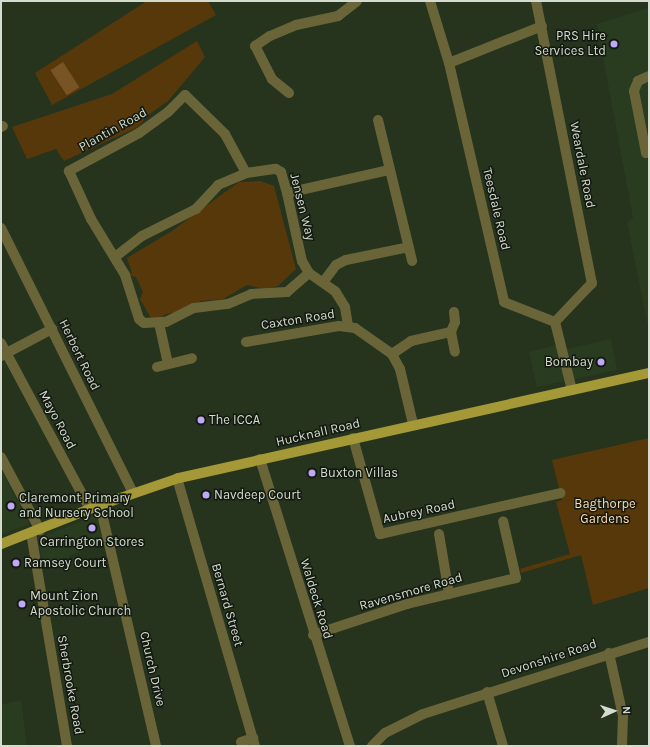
<!DOCTYPE html>
<html>
<head>
<meta charset="utf-8">
<style>
	body { margin:0 }
	#map { position:relative; width:650px; height:747px; overflow:hidden; background:#26341e; font-family:Karla,sans-serif }
	div>[style] { position:absolute }
	[style*='--x'] { left:calc(var(--x)*1px); top:calc(var(--y)*1px); width:calc(var(--w)*1px); rotate:calc(var(--a)*1deg) }
	.built>* { inset:0; background:#2a3c20 }
	.green>* { inset:0; background:#57380a }
	.forest>* { inset:0; background:#785323; transform-origin:0 0 }
	.minor>* { height:10px; margin:-5px; padding:0 5px; transform-origin:5px; border-radius:5px; background:#6a6539 }
	.major>* { height:10px; margin:-5px; padding:0 5px; transform-origin:5px; border-radius:5px; background:#a49936 }
	.dots>* { width:11px; height:11px; translate:-50% -50%; box-sizing:border-box; border:2px solid #131910; border-radius:50% }
	span { translate:-50% -50%; white-space:nowrap; text-align:center; line-height:1.15; -webkit-text-stroke:3px #131910; paint-order:stroke }
	.poi-label { font-size:13px; color:#d3dcce }
	.right { translate:-100% -50%; text-align:right }
	.left { translate:0 -50%; text-align:left }
	.street-label { font-size:13px; color:#d3dcce }
	.park-label { font-size:13px; color:#fedbb2 }
	.frame { position:absolute; inset:0; border:2px solid #d3dcce; pointer-events:none }
	.north { position:absolute; left:594px; top:691px; width:40px; height:40px; -webkit-text-stroke:3px #131910; paint-order:stroke; rotate:87deg; font-size:11px; font-weight:700; line-height:16px; text-align:center; color:#d3dcce }
	.north::after { content:''; display:block; margin:auto; width:14px; height:18px; background:#d3dcce; clip-path:polygon(50% 0,100% 100%,50% 72%,0 100%) }
</style>
</head>
<body>
<div id="map">
	<div class="built">
		<div style="clip-path:polygon(649px 8px,649px 331px,627px 222px,633px 218px,597px 24px)"></div>
		<div style="clip-path:polygon(611px 339px,617px 370px,537px 387px,529px 352px,560px 344px,562px 350px)"></div>
		<div style="clip-path:polygon(1px 469px,29px 524px,1px 535px)"></div>
		<div style="clip-path:polygon(99px 514px,106px 541px,89px 544px,89px 546px,69px 556px,70px 561px,42px 561px,39px 538px)"></div>
		<div style="clip-path:polygon(21px 700px,27px 746px,1px 746px,1px 705px)"></div>
	</div>
	<div class="green">
		<div style="clip-path:polygon(147px 1px,208px 1px,216px 15px,52px 105px,35px 73px)"></div>
		<div style="clip-path:polygon(197px 41px,205px 57px,168px 101px,144px 118px,143px 122px,136px 128px,64px 161px,56px 149px,27px 159px,12px 127px,112px 94px)"></div>
		<div style="clip-path:polygon(260px 181px,274px 186px,296px 269px,278px 286px,265px 289px,247px 285px,223px 299px,201px 301px,186px 307px,185px 311px,166px 314px,156px 320px,151px 318px,140px 299px,143px 292px,136px 277px,129px 275px,132px 273px,127px 258px,172px 231px,239px 182px)"></div>
		<div style="clip-path:polygon(649px 438px,649px 588px,593px 605px,581px 555px,521px 573px,520px 569px,570px 554px,556px 502px,562px 500px,552px 460px)"></div>
	</div>
	<div class="forest">
		<div style="left:63px;top:62px;width:30px;height:15px;rotate:57deg"></div>
	</div>
	<div class="minor">
		<div style="--x:430;--y:1;--w:65;--a:73"></div>
		<div style="--x:449;--y:63;--w:245;--a:77"></div>
		<div style="--x:504;--y:302;--w:55;--a:21.4"></div>
		<div style="--x:555;--y:322;--w:70;--a:76"></div>
		<div style="--x:536;--y:1;--w:288;--a:78.8"></div>
		<div style="--x:592;--y:283;--w:54;--a:133.5"></div>
		<div style="--x:449;--y:63;--w:100;--a:-21.7"></div>
		<div style="--x:649;--y:76;--w:12;--a:156"></div>
		<div style="--x:638;--y:81;--w:11;--a:112"></div>
		<div style="--x:634;--y:91;--w:63;--a:79"></div>
		<div style="--x:646;--y:153;--w:3;--a:-18"></div>
		<div style="--x:289;--y:93;--w:22;--a:-141"></div>
		<div style="--x:272;--y:79;--w:37;--a:-117"></div>
		<div style="--x:255;--y:46;--w:18;--a:-34"></div>
		<div style="--x:270;--y:36;--w:28;--a:-23"></div>
		<div style="--x:296;--y:25;--w:43;--a:-12.1"></div>
		<div style="--x:338;--y:16;--w:24;--a:-38"></div>
		<div style="--x:378;--y:120;--w:145;--a:76.4"></div>
		<div style="--x:1;--y:127;--w:2;--a:-27"></div>
		<div style="--x:246;--y:173;--w:44;--a:-118.3"></div>
		<div style="--x:225;--y:134;--w:56;--a:-135.7"></div>
		<div style="--x:185;--y:95;--w:24;--a:135"></div>
		<div style="--x:168;--y:112;--w:36;--a:144"></div>
		<div style="--x:139;--y:133;--w:80;--a:151.5"></div>
		<div style="--x:69;--y:171;--w:53;--a:65.4"></div>
		<div style="--x:91;--y:219;--w:66;--a:58.7"></div>
		<div style="--x:125;--y:275;--w:46;--a:72.3"></div>
		<div style="--x:139;--y:319;--w:6;--a:39"></div>
		<div style="--x:144;--y:323;--w:22;--a:-3"></div>
		<div style="--x:166;--y:322;--w:31;--a:-27"></div>
		<div style="--x:194;--y:308;--w:34;--a:-7"></div>
		<div style="--x:228;--y:304;--w:25;--a:-23"></div>
		<div style="--x:251;--y:294;--w:36;--a:-3"></div>
		<div style="--x:287;--y:292;--w:29;--a:-41"></div>
		<div style="--x:287;--y:193;--w:105;--a:-12.7"></div>
		<div style="--x:1;--y:228;--w:296;--a:63.5"></div>
		<div style="--x:115;--y:257;--w:34;--a:-38"></div>
		<div style="--x:142;--y:236;--w:60;--a:-26.6"></div>
		<div style="--x:196;--y:209;--w:33;--a:-47"></div>
		<div style="--x:218;--y:185;--w:30;--a:-23"></div>
		<div style="--x:246;--y:173;--w:30;--a:-8"></div>
		<div style="--x:276;--y:169;--w:6;--a:31"></div>
		<div style="--x:281;--y:172;--w:22;--a:74"></div>
		<div style="--x:287;--y:193;--w:70;--a:77.6"></div>
		<div style="--x:302;--y:261;--w:14;--a:60"></div>
		<div style="--x:309;--y:273;--w:32;--a:35"></div>
		<div style="--x:335;--y:291;--w:19;--a:58"></div>
		<div style="--x:345;--y:307;--w:19;--a:81"></div>
		<div style="--x:324;--y:281;--w:20;--a:-53"></div>
		<div style="--x:336;--y:265;--w:11;--a:-27"></div>
		<div style="--x:346;--y:260;--w:64;--a:-11.7"></div>
		<div style="--x:454;--y:312;--w:10;--a:84"></div>
		<div style="--x:455;--y:322;--w:11;--a:112"></div>
		<div style="--x:451;--y:332;--w:20;--a:79"></div>
		<div style="--x:159;--y:323;--w:42;--a:77.6"></div>
		<div style="--x:246;--y:342;--w:94;--a:-9.8"></div>
		<div style="--x:339;--y:326;--w:16;--a:7"></div>
		<div style="--x:355;--y:328;--w:45;--a:35.1"></div>
		<div style="--x:392;--y:354;--w:17;--a:62"></div>
		<div style="--x:400;--y:369;--w:57;--a:76.7"></div>
		<div style="--x:1;--y:343;--w:188;--a:61.8"></div>
		<div style="--x:392;--y:354;--w:23;--a:-34"></div>
		<div style="--x:411;--y:341;--w:41;--a:-12.7"></div>
		<div style="--x:1;--y:356;--w:58;--a:-27.9"></div>
		<div style="--x:157;--y:367;--w:36;--a:-14"></div>
		<div style="--x:353;--y:438;--w:100;--a:74.3"></div>
		<div style="--x:380;--y:534;--w:185;--a:-12.8"></div>
		<div style="--x:1;--y:457;--w:83;--a:61.9"></div>
		<div style="--x:260;--y:459;--w:301;--a:72.6"></div>
		<div style="--x:177;--y:478;--w:279;--a:73.8"></div>
		<div style="--x:100;--y:505;--w:247;--a:76.9"></div>
		<div style="--x:31;--y:533;--w:216;--a:80.4"></div>
		<div style="--x:439;--y:534;--w:61;--a:80.5"></div>
		<div style="--x:313;--y:635;--w:99;--a:-18.3"></div>
		<div style="--x:407;--y:604;--w:112;--a:-13.4"></div>
		<div style="--x:516;--y:578;--w:58;--a:-102.8"></div>
		<div style="--x:609;--y:653;--w:65;--a:77.5"></div>
		<div style="--x:623;--y:716;--w:30;--a:92"></div>
		<div style="--x:487;--y:692;--w:56;--a:73.5"></div>
		<div style="--x:241;--y:742;--w:13;--a:-18"></div>
		<div style="--x:372;--y:746;--w:18;--a:-45"></div>
		<div style="--x:385;--y:733;--w:42;--a:-26.6"></div>
		<div style="--x:423;--y:714;--w:237;--a:-17.7"></div>
	</div>
	<div class="major">
		<div style="--x:1;--y:544;--w:106;--a:-21.5"></div>
		<div style="--x:100;--y:505;--w:83;--a:-18.9"></div>
		<div style="--x:179;--y:478;--w:482;--a:-12.6"></div>
	</div>
	<div class="dots">
		<div style="left:614px;top:44px;background:#bda9f5"></div>
		<div style="left:601px;top:362px;background:#bda9f5"></div>
		<div style="left:201px;top:420px;background:#bda9f5"></div>
		<div style="left:312px;top:473px;background:#bda9f5"></div>
		<div style="left:206px;top:495px;background:#bda9f5"></div>
		<div style="left:11px;top:506px;background:#bda9f5"></div>
		<div style="left:92px;top:528px;background:#bda9f5"></div>
		<div style="left:16px;top:563px;background:#bda9f5"></div>
		<div style="left:22px;top:604px;background:#bda9f5"></div>
	</div>
	<div class="poi-label">
		<span class="right" style="left:606px;top:44px">PRS Hire<br>Services Ltd</span>
		<span class="right" style="left:593px;top:362px">Bombay</span>
		<span class="left" style="left:209px;top:420px">The ICCA</span>
		<span class="left" style="left:320px;top:473px">Buxton Villas</span>
		<span class="left" style="left:214px;top:495px">Navdeep Court</span>
		<span class="left" style="left:19px;top:506px">Claremont Primary<br>and Nursery School</span>
		<span style="left:92px;top:542px">Carrington Stores</span>
		<span class="left" style="left:24px;top:563px">Ramsey Court</span>
		<span class="left" style="left:30px;top:604px">Mount Zion<br>Apostolic Church</span>
	</div>
	<div class="street-label">
		<span style="left:113px;top:130px;rotate:-29deg">Plantin Road</span>
		<span style="left:582px;top:165px;rotate:79deg">Weardale Road</span>
		<span style="left:302px;top:207px;rotate:76deg">Jensen Way</span>
		<span style="left:496px;top:209px;rotate:77deg">Teesdale Road</span>
		<span style="left:298px;top:320px;rotate:-9deg">Caxton Road</span>
		<span style="left:79px;top:355px;rotate:64deg">Herbert Road</span>
		<span style="left:57px;top:420px;rotate:62deg">Mayo Road</span>
		<span style="left:318px;top:433px;rotate:-13deg">Hucknall Road</span>
		<span style="left:419px;top:512px;rotate:-12deg">Aubrey Road</span>
		<span style="left:411px;top:592px;rotate:-16deg">Ravensmore Road</span>
		<span style="left:316px;top:599px;rotate:73deg">Waldeck Road</span>
		<span style="left:227px;top:605px;rotate:74deg">Bernard Street</span>
		<span style="left:549px;top:659px;rotate:-18deg">Devonshire Road</span>
		<span style="left:152px;top:669px;rotate:77deg">Church Drive</span>
		<span style="left:70px;top:685px;rotate:80deg">Sherbrooke Road</span>
	</div>
	<div class="park-label">
		<span style="left:605px;top:512px">Bagthorpe<br>Gardens</span>
	</div>
	<div class="frame"></div>
	<div class="north">N</div>
</div>
</body>
</html>
